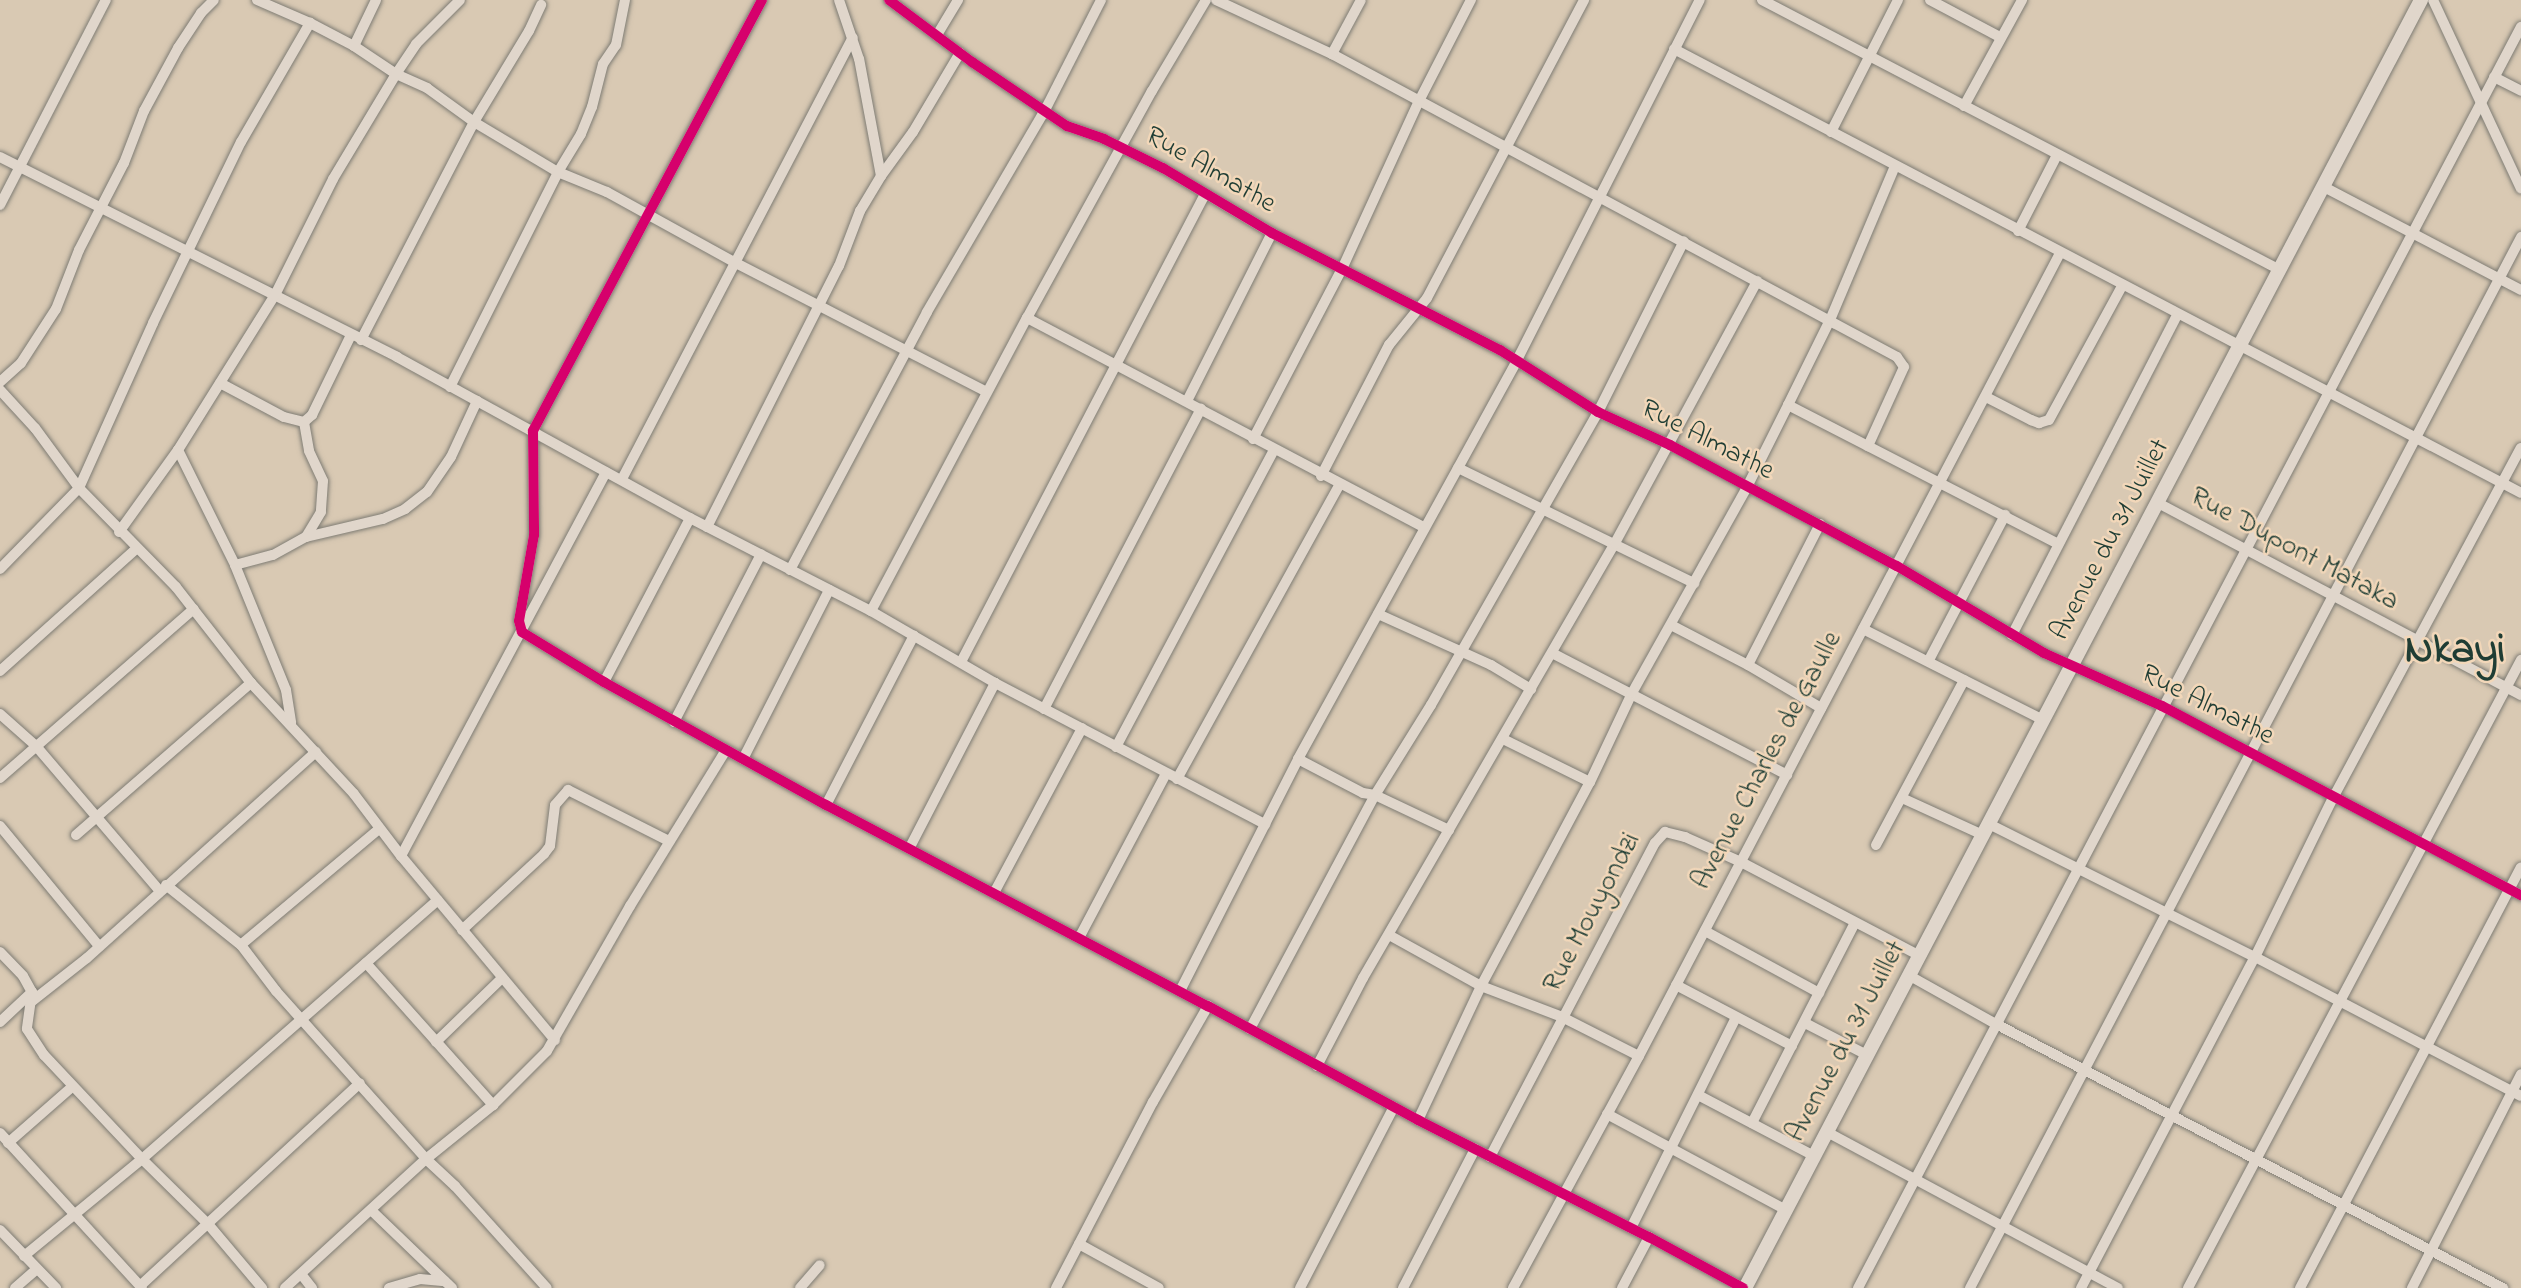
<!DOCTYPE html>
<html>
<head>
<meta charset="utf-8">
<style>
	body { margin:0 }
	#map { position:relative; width:2521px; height:1288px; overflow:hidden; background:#e5d6c6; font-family:"Indie Flower",sans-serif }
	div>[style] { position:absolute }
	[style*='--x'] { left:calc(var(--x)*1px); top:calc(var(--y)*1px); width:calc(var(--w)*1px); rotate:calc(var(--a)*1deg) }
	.green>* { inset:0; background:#d9c9b3; transform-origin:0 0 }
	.roads { filter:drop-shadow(0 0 2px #7e7c74) drop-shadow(0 0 2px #7e7c74) }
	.minor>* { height:10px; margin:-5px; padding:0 5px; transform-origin:5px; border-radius:5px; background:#e0d6cb }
	.tertiary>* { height:14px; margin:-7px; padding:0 7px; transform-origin:7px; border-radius:7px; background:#e0d6cb }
	.cycleway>* { height:10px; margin:-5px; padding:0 5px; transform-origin:5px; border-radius:5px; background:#d6006c }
	span { translate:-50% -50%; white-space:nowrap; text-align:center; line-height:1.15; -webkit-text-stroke:5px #f2d7b9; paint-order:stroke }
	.street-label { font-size:28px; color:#1f3d34 }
	.town-label { font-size:42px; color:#1f3d34; font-weight:700 }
</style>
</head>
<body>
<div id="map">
	<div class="green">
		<div style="left:0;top:0;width:2521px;height:1288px"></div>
	</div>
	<div class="roads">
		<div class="minor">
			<div style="--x:257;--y:0;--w:58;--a:23.5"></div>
			<div style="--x:310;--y:23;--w:50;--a:27.6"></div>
			<div style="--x:354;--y:46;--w:50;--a:33.7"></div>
			<div style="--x:396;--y:74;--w:34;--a:24"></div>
			<div style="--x:427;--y:88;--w:58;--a:35.9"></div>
			<div style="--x:474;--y:122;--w:98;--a:30.8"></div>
			<div style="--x:558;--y:172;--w:53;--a:22.2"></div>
			<div style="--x:607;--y:192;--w:145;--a:28.9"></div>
			<div style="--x:734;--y:262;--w:284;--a:27.2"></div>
			<div style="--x:762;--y:0;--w:488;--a:118"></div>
			<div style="--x:533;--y:431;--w:104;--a:89.4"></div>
			<div style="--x:534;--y:535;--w:87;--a:99.9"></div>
			<div style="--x:519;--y:621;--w:11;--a:75"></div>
			<div style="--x:522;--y:632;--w:96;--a:31.4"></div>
			<div style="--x:604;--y:682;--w:254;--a:29"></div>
			<div style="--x:826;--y:805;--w:432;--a:27.8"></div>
			<div style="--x:1208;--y:1006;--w:239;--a:28.5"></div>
			<div style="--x:1418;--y:1120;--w:259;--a:26.9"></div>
			<div style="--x:1649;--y:1237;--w:107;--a:28.5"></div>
			<div style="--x:889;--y:0;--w:104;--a:36.8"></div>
			<div style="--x:972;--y:62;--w:115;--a:34"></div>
			<div style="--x:1067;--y:126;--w:39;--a:19"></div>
			<div style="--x:1104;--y:139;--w:66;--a:26.2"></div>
			<div style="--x:1163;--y:168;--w:127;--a:30.8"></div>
			<div style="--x:1272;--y:233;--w:256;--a:27.2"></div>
			<div style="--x:1500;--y:350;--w:116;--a:32.3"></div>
			<div style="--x:1598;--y:412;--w:79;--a:24.6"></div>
			<div style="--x:1670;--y:445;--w:257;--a:28.1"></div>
			<div style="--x:1897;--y:566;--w:171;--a:30.6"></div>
			<div style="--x:2044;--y:653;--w:129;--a:24.2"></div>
			<div style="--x:2162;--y:706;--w:406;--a:27.8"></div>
			<div style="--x:1216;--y:0;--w:128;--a:25"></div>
			<div style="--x:1332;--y:54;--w:641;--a:28.2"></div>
			<div style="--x:1897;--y:357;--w:12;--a:55"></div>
			<div style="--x:1904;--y:367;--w:87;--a:114.5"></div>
			<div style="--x:1762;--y:0;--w:584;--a:27.53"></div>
			<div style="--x:1930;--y:0;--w:79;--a:27.9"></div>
			<div style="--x:2433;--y:0;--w:208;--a:65"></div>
			<div style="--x:937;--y:35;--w:41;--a:-59"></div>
			<div style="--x:354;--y:46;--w:51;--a:-64.4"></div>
			<div style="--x:1674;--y:49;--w:956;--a:27.66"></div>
			<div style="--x:1332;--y:54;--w:61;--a:-61.8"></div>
			<div style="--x:2494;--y:77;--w:30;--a:27"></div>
			<div style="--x:1964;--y:106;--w:121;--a:-61.3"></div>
			<div style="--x:1831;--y:132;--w:148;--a:-63.1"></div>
			<div style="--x:0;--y:157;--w:445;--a:26.7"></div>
			<div style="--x:397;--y:357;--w:334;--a:28.8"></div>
			<div style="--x:690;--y:518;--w:203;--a:27.2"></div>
			<div style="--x:871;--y:611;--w:143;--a:30.1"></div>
			<div style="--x:995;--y:683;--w:305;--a:27.6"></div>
			<div style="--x:881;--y:176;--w:54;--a:-54"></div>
			<div style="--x:913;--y:132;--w:92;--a:-59.3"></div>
			<div style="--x:2324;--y:187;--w:222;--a:27.6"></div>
			<div style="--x:0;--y:205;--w:231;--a:-62.7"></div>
			<div style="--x:2018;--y:231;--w:85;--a:-62.8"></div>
			<div style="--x:1027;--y:318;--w:449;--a:27.8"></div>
			<div style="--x:361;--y:340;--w:246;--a:-62.6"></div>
			<div style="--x:474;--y:122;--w:106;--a:-58.9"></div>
			<div style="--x:529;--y:31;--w:29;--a:-65"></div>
			<div style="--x:0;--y:382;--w:28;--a:-42"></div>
			<div style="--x:21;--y:363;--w:64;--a:-57.1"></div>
			<div style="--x:56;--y:309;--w:63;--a:-68.7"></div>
			<div style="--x:79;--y:250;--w:98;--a:-62.7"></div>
			<div style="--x:124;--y:163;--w:56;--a:-69"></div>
			<div style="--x:144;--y:111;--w:72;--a:-61.6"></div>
			<div style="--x:178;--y:48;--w:42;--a:-56.7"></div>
			<div style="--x:201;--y:13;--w:18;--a:-45"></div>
			<div style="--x:220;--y:383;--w:72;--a:28"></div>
			<div style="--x:284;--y:417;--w:21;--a:14"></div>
			<div style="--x:304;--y:422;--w:11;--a:-41"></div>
			<div style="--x:312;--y:415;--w:89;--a:-64"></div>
			<div style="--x:450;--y:387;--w:241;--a:-63.3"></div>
			<div style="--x:558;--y:172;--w:44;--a:-58.8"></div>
			<div style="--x:581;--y:134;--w:29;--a:-68"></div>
			<div style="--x:592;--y:107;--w:44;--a:-75.7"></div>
			<div style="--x:603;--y:64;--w:23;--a:-56"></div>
			<div style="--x:616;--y:45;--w:46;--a:-78.7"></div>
			<div style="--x:0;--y:390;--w:52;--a:47.4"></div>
			<div style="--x:35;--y:428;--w:74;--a:53.7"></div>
			<div style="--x:79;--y:488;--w:139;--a:45.6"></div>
			<div style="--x:176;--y:587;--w:122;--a:52"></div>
			<div style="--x:251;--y:683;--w:151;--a:47.1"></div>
			<div style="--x:354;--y:794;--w:78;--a:52.8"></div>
			<div style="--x:401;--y:856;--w:240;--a:50.1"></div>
			<div style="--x:1986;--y:397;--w:51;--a:27.1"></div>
			<div style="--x:2031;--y:420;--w:9;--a:21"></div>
			<div style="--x:2039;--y:423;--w:10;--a:-17"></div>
			<div style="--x:2049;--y:420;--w:153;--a:-61.4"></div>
			<div style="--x:1187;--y:401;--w:188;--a:-63.2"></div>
			<div style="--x:1788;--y:405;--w:304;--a:27.2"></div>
			<div style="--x:304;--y:422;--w:29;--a:80"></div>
			<div style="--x:309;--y:451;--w:33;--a:65"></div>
			<div style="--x:323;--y:481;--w:31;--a:94"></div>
			<div style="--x:321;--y:512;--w:29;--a:121"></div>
			<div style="--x:1253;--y:439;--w:192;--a:-62.4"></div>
			<div style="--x:1342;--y:269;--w:183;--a:-65.4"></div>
			<div style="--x:1418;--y:103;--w:116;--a:-62.8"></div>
			<div style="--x:178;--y:450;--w:128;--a:63.6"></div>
			<div style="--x:235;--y:565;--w:135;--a:67.8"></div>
			<div style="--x:286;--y:690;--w:33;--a:81"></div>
			<div style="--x:1458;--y:468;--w:263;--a:26"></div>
			<div style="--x:1321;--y:476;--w:148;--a:-62.6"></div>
			<div style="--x:1389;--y:345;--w:60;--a:-51"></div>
			<div style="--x:1427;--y:298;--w:337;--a:-62.2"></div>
			<div style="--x:622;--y:479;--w:498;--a:-62.4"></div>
			<div style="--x:2158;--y:503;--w:411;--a:27.9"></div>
			<div style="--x:1820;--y:524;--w:158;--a:117.1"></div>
			<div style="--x:1748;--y:665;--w:85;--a:30.5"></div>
			<div style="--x:707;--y:527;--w:292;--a:-63.2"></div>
			<div style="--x:839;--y:266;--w:59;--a:-69.1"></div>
			<div style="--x:860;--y:211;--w:41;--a:-59"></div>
			<div style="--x:881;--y:176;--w:119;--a:-100.6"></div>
			<div style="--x:859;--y:59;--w:62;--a:-108.7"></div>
			<div style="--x:119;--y:532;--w:101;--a:-54.3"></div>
			<div style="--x:178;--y:450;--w:183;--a:-58"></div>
			<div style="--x:275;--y:295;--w:130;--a:-63.4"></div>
			<div style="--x:333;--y:179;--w:122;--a:-59"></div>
			<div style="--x:396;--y:74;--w:36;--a:-56"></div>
			<div style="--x:416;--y:44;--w:62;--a:-45"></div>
			<div style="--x:235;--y:565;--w:39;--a:-15"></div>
			<div style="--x:273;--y:555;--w:38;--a:-29"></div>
			<div style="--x:306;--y:537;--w:79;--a:-13.2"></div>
			<div style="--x:383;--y:519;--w:24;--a:-24"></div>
			<div style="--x:405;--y:509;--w:28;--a:-38"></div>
			<div style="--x:427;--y:492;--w:42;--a:-55.6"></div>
			<div style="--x:451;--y:457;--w:62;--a:-65.1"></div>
			<div style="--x:0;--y:569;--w:113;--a:-45.7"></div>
			<div style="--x:79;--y:488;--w:181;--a:-65.8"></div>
			<div style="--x:153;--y:323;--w:201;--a:-64.1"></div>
			<div style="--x:241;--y:142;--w:138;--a:-59.9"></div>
			<div style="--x:790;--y:570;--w:292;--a:-62"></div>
			<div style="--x:927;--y:312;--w:232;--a:-59.7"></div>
			<div style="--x:1044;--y:112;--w:126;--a:-63"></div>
			<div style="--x:871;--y:611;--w:332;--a:-62"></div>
			<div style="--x:1027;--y:318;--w:259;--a:-61.2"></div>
			<div style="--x:1152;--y:91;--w:106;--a:-59.3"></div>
			<div style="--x:1378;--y:614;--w:124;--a:24.3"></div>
			<div style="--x:1491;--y:665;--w:47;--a:31"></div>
			<div style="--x:1671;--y:625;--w:87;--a:27.5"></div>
			<div style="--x:1863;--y:629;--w:202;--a:26.8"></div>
			<div style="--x:2012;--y:635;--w:360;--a:-62.7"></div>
			<div style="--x:1552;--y:653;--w:265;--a:27.4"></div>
			<div style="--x:1929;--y:660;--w:164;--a:-62.3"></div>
			<div style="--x:961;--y:662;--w:528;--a:-62.46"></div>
			<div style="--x:0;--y:671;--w:183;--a:-41.9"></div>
			<div style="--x:604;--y:682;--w:185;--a:-62.3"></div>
			<div style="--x:1044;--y:709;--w:339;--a:-62.4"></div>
			<div style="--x:0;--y:714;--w:48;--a:41.6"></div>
			<div style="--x:36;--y:746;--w:189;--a:49.5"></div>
			<div style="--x:674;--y:722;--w:189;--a:-62.6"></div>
			<div style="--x:1503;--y:739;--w:97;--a:26.3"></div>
			<div style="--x:1116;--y:747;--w:336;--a:-62"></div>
			<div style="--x:743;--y:759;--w:190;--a:-63"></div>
			<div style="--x:1298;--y:759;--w:73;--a:27.6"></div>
			<div style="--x:1363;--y:793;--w:12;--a:9"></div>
			<div style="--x:1375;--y:795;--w:82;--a:25.3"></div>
			<div style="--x:0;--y:778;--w:257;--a:-41.1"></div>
			<div style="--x:1177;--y:779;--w:336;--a:-61.1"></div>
			<div style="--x:1902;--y:798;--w:89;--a:24.6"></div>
			<div style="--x:826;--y:805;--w:191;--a:-62.6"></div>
			<div style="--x:1989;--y:824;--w:297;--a:26.6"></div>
			<div style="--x:2255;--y:957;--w:300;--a:27.6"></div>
			<div style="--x:0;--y:826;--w:156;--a:50.5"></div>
			<div style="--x:379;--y:829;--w:180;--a:140"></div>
			<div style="--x:241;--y:945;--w:58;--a:52.7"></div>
			<div style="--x:276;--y:991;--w:225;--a:48.2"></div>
			<div style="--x:426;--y:1159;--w:40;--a:43"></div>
			<div style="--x:455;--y:1186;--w:137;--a:48"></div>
			<div style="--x:76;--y:835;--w:232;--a:-41"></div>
			<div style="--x:1876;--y:845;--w:187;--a:-61.9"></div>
			<div style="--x:910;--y:847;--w:185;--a:-62.6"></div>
			<div style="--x:401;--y:856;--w:435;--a:-61.9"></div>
			<div style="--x:166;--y:885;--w:96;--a:38.7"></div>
			<div style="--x:994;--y:893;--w:187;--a:-61.9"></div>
			<div style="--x:462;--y:930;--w:112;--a:-42.8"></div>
			<div style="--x:544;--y:854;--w:10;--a:-53"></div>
			<div style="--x:550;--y:846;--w:41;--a:-83"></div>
			<div style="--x:555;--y:805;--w:20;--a:-49"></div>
			<div style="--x:568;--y:790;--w:113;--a:26.8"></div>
			<div style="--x:1705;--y:931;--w:130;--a:28.5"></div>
			<div style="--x:1389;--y:935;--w:105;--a:29"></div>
			<div style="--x:1481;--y:986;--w:87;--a:20.9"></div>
			<div style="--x:1562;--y:1017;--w:86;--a:26.9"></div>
			<div style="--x:1079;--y:938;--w:186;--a:-62.1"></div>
			<div style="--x:0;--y:952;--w:33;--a:46"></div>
			<div style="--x:23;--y:976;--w:18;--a:61"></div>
			<div style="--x:32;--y:992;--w:37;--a:98"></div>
			<div style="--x:27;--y:1029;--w:31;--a:57"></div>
			<div style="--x:44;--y:1055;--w:143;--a:46.7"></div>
			<div style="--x:142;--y:1159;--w:93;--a:44.6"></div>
			<div style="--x:208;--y:1224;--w:84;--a:49.8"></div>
			<div style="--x:366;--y:963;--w:191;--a:48.2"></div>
			<div style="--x:1910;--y:976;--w:98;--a:29.2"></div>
			<div style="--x:1996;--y:1024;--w:572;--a:27.51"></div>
			<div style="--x:1676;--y:985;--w:131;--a:27.7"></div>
			<div style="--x:1180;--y:991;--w:260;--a:-63"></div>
			<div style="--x:1298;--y:759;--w:453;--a:-61.2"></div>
			<div style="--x:1516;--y:362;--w:406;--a:-63.1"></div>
			<div style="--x:31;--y:1002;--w:71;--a:-38.2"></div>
			<div style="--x:87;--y:958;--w:308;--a:-42"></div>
			<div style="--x:0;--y:1022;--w:44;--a:-43.2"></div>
			<div style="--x:1805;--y:1023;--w:70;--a:27.3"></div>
			<div style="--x:1250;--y:1029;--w:265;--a:-61.9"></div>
			<div style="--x:1375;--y:795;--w:106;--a:-58.1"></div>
			<div style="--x:1431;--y:705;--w:337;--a:-60.3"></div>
			<div style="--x:1598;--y:412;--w:191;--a:-63.3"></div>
			<div style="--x:436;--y:1042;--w:92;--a:-44.1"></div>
			<div style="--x:1317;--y:1066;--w:99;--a:-62.4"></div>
			<div style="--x:1363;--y:978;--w:503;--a:-59.92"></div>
			<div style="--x:1615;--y:543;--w:298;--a:-61.5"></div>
			<div style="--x:1698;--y:1095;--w:131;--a:27.7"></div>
			<div style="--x:1607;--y:1114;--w:203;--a:28.2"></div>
			<div style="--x:1418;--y:1120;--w:148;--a:-64.8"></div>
			<div style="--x:1481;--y:986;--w:231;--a:-61.9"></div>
			<div style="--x:1590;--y:782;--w:98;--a:-64.7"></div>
			<div style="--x:1632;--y:693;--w:236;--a:-60.8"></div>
			<div style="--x:1747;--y:487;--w:92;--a:-63.4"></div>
			<div style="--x:1788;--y:405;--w:95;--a:-63.7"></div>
			<div style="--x:1830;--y:320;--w:167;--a:-67.1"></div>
			<div style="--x:1752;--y:1123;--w:225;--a:-62.8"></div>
			<div style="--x:1827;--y:1132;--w:330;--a:28.2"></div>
			<div style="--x:0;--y:1133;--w:210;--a:47.5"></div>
			<div style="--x:8;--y:1143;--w:86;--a:-41.2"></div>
			<div style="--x:1490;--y:1157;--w:355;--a:-62.3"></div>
			<div style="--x:1655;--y:843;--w:15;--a:-48"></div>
			<div style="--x:1665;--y:832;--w:21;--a:14"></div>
			<div style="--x:1685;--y:837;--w:61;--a:24.1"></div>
			<div style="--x:1741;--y:862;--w:202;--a:27.7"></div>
			<div style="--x:372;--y:1211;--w:111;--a:43.9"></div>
			<div style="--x:1631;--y:1228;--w:233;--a:-63.5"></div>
			<div style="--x:0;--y:1230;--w:81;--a:46"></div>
			<div style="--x:1079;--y:1244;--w:91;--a:28.8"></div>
			<div style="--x:24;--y:1256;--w:153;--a:-39.4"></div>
			<div style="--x:142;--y:1159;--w:393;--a:-41.2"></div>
			<div style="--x:301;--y:1274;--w:18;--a:52"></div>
			<div style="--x:140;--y:1286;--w:299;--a:-42.7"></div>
			<div style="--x:15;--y:1288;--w:28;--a:-41"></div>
			<div style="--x:285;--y:1288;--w:191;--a:-42.5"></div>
			<div style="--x:426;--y:1159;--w:86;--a:-38.9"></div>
			<div style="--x:493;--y:1105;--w:76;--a:-45"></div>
			<div style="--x:547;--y:1051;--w:167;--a:-60.2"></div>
			<div style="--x:630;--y:906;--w:183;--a:-58.4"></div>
			<div style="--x:389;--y:1288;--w:32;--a:-16"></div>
			<div style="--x:420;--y:1279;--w:25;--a:5"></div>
			<div style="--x:800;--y:1288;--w:30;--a:-49"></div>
			<div style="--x:1056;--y:1288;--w:210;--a:-62.5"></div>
			<div style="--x:1153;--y:1102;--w:111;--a:-60.2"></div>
			<div style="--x:1300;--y:1288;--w:204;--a:-62.6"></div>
			<div style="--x:1403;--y:1288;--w:157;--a:-62.6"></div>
			<div style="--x:1513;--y:1288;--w:264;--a:-61.5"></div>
			<div style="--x:1639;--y:1056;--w:907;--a:-62.33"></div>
			<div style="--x:1622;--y:1288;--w:58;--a:-62.1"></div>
			<div style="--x:1858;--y:1288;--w:1425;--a:-62.27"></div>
			<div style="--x:1970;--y:1288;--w:1187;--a:-62.33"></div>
			<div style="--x:2081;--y:1288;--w:374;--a:-62.3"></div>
			<div style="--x:2255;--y:957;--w:177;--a:-63.9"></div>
			<div style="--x:2333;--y:798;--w:397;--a:-61.8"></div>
			<div style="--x:2188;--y:1288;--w:711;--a:-62.07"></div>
			<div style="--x:2300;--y:1288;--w:475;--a:-62.3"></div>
			<div style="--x:2412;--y:1288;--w:240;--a:-63"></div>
		</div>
		<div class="tertiary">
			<div style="--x:1745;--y:1288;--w:1455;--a:-62.31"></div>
		</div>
	</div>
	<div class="cycleway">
		<div style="--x:762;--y:0;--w:488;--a:118"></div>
		<div style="--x:533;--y:431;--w:104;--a:89.4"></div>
		<div style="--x:534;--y:535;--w:87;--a:99.9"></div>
		<div style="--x:519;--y:621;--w:11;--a:75"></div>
		<div style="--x:522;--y:632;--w:96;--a:31.4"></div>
		<div style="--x:604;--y:682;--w:254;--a:29"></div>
		<div style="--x:826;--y:805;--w:432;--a:27.8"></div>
		<div style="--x:1208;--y:1006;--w:239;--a:28.5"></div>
		<div style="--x:1418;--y:1120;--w:259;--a:26.9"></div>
		<div style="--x:1649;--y:1237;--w:107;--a:28.5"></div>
		<div style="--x:889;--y:0;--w:104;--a:36.8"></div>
		<div style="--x:972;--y:62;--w:115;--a:34"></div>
		<div style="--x:1067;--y:126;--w:39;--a:19"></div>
		<div style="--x:1104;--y:139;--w:66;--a:26.2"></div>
		<div style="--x:1163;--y:168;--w:127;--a:30.8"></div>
		<div style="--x:1272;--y:233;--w:256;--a:27.2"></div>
		<div style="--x:1500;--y:350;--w:116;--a:32.3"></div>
		<div style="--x:1598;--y:412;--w:79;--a:24.6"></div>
		<div style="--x:1670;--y:445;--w:257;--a:28.1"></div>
		<div style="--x:1897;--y:566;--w:171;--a:30.6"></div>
		<div style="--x:2044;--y:653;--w:129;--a:24.2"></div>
		<div style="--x:2162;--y:706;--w:406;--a:27.8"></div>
	</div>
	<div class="street-label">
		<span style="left:1210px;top:171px;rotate:30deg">Rue Almathe</span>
		<span style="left:1707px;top:441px;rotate:27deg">Rue Almathe</span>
		<span style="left:2111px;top:540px;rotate:-62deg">Avenue du 31 Juillet</span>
		<span style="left:2294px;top:550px;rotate:28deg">Rue Dupont Mataka</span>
		<span style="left:2207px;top:706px;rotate:27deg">Rue Almathe</span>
		<span style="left:1768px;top:761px;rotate:-62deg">Avenue Charles de Gaulle</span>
		<span style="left:1593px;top:913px;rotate:-62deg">Rue Mouyondzi</span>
		<span style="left:1847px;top:1042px;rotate:-62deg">Avenue du 31 Juillet</span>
	</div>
	<div class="town-label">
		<span style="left:2455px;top:651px">Nkayi</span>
	</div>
</div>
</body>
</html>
